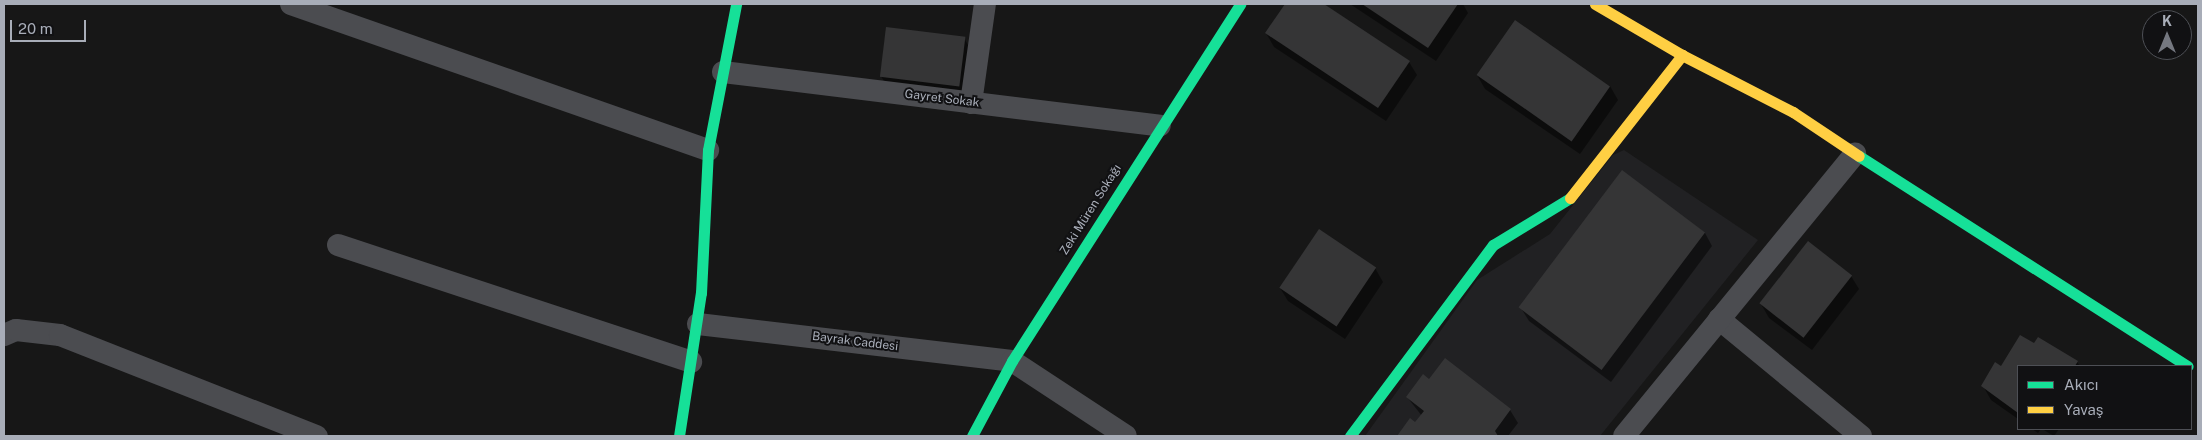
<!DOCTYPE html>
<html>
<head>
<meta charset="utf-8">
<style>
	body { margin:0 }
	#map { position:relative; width:2202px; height:440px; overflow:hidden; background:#171717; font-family:"Public Sans",sans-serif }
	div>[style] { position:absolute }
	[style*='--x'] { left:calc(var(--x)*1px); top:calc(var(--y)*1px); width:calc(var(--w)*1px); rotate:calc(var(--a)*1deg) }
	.built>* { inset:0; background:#212123 }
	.shadow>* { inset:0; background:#0007 }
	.building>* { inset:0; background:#353536; transform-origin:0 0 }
	.street>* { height:22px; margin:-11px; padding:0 11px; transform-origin:11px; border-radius:11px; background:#4b4c50 }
	.fast>* { height:11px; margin:-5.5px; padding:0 5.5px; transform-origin:5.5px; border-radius:5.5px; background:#16e098 }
	.slow>* { height:11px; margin:-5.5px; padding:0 5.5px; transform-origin:5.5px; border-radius:5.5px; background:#ffcf43 }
	span { translate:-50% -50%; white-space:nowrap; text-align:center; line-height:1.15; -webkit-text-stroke:4px #111113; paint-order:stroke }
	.street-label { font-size:12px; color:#a8adb8 }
	.frame { position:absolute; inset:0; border:5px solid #a8adb8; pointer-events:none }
	.legend { position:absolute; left:2017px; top:365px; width:175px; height:65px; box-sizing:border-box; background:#111113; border:1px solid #4d4f55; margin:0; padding:6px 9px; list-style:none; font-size:15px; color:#a8adb8 }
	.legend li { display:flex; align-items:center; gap:10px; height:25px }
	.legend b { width:25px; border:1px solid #4d4f55 }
	.north { position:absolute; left:2142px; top:10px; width:50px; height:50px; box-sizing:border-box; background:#111113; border:1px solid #4d4f55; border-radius:50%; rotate:0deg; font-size:14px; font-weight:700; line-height:20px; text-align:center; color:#a8adb8 }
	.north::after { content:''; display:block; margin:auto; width:18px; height:22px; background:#757880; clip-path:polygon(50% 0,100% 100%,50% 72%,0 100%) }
	.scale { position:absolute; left:10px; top:20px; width:76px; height:22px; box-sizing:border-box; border:2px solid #a8adb8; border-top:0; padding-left:6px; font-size:15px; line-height:18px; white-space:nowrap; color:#a8adb8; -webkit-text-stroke:4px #111113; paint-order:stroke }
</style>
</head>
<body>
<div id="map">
	<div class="built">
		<div style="clip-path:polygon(1624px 150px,1758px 240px,1600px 436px,1365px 436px,1477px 280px,1550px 234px,1613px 155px)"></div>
	</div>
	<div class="shadow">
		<div style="clip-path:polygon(1286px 4px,1322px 4px,1409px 62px,1417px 75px,1386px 121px,1274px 47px,1266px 33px)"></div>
		<div style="clip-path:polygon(1350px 4px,1463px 4px,1468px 13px,1436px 61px)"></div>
		<div style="clip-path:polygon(964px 38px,972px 52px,966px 99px,889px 90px,881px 76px)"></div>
		<div style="clip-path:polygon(1477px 75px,1610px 86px,1618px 100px,1580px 154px,1485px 89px)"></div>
		<div style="clip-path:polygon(1622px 172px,1705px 233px,1712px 246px,1611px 382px,1529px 321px,1521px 308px)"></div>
		<div style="clip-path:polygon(1319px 231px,1375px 268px,1383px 282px,1345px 339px,1288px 301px,1280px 288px)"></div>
		<div style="clip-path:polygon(1851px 276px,1859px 289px,1812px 350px,1769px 318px,1761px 304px)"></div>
		<div style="clip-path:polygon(2035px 345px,2077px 362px,2080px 366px,2018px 366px,2018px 419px,1991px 400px,1983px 386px,2002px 368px)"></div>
		<div style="clip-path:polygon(1429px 381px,1510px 410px,1518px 423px,1508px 436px,1398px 436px,1411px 420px,1415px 424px,1422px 416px,1407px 397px)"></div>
		<div style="clip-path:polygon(2032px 429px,2041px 429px,2038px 433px)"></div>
		<div style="clip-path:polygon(2042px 429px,2059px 429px,2054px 436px)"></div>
	</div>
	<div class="building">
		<div style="clip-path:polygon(1285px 4px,1324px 4px,1410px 61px,1378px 108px,1265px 33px)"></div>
		<div style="clip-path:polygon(1362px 4px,1458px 4px,1428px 48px)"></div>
		<div style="left:1515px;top:20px;width:116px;height:67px;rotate:35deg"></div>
		<div style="left:886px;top:27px;width:80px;height:50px;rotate:7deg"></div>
		<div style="left:1622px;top:170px;width:104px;height:172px;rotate:37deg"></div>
		<div style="left:1319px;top:229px;width:69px;height:71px;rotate:34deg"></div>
		<div style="left:1808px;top:241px;width:56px;height:79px;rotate:38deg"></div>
		<div style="clip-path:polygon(2020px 335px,2034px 343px,2038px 337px,2078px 361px,2075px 366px,2018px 366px,2018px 413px,1981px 386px,1995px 362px,2001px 366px)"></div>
		<div style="clip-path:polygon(1445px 358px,1511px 409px,1495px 431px,1498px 436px,1397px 436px,1410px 418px,1415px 422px,1424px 411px,1406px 397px,1423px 374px,1429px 379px)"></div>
	</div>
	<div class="street">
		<div style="--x:291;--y:4;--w:442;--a:19.3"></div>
		<div style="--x:723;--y:72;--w:440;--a:7"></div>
		<div style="--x:971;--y:103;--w:100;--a:-82"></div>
		<div style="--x:338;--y:245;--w:372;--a:18.3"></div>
		<div style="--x:1719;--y:319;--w:184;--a:39.5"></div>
		<div style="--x:698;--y:324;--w:316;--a:6.7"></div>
		<div style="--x:1012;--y:361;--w:136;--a:33.3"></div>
		<div style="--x:4;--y:335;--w:13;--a:-23"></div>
		<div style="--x:16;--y:330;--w:44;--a:6.5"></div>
		<div style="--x:60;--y:335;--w:276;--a:21.5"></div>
		<div style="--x:1624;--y:436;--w:365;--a:-50.7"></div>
	</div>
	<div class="fast">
		<div style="--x:1859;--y:156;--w:390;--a:32.6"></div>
		<div style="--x:679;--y:436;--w:145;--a:-81.3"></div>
		<div style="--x:701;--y:293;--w:143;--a:-87.2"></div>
		<div style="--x:708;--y:150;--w:149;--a:-79.1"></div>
		<div style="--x:972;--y:436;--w:85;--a:-61.9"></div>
		<div style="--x:1012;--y:361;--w:424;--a:-57.4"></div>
		<div style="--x:1350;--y:436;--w:239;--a:-53.2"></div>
		<div style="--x:1493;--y:245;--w:90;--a:-31.4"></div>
	</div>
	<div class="slow">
		<div style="--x:1595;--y:4;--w:101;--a:30.4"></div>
		<div style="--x:1682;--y:55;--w:125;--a:27.2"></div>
		<div style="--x:1793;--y:112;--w:79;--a:33.7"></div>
		<div style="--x:1570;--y:198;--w:182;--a:-51.9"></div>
	</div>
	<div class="street-label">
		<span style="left:942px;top:99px;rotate:7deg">Gayret Sokak</span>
		<span style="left:1091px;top:210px;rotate:-58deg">Zeki Müren Sokağı</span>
		<span style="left:855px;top:342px;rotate:7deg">Bayrak Caddesi</span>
	</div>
	<div class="frame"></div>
	<ul class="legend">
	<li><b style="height:6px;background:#16e098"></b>Akıcı</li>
	<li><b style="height:6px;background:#ffcf43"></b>Yavaş</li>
	</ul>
	<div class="north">K</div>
	<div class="scale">20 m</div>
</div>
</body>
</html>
